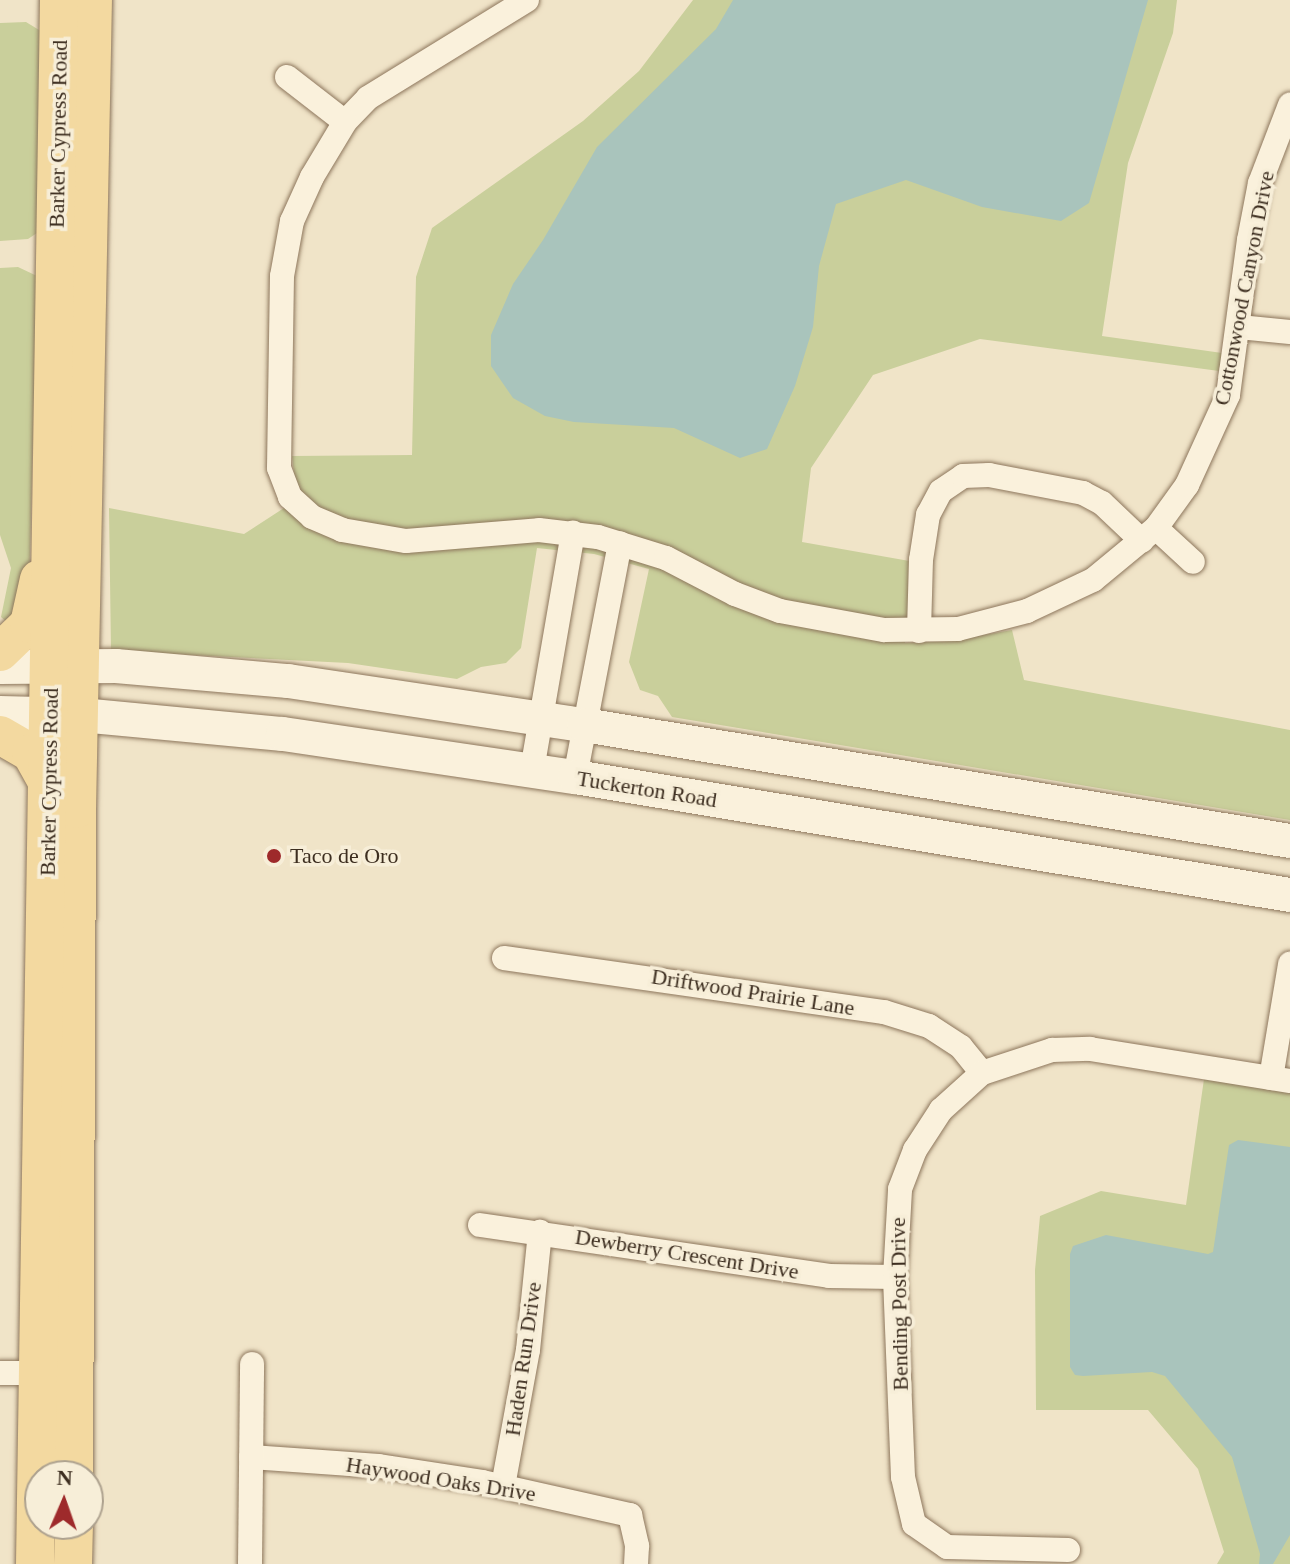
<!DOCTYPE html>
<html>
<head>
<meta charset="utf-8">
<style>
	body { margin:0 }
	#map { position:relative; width:1290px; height:1564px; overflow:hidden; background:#f0e4c8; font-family:Georgia,serif }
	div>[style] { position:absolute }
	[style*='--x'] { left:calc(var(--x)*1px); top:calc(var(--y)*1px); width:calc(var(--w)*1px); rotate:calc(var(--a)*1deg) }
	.green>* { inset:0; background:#c9cf9b }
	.water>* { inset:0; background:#a9c4bc }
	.roads { filter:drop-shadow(0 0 2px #8d765c) drop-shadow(0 0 2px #8d765c) }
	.minor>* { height:24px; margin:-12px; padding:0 12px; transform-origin:12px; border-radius:12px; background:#faf1dc }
	.secondary>* { height:34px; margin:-17px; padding:0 17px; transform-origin:17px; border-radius:17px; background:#faf1dc }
	.primary>* { height:38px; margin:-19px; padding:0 19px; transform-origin:19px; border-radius:19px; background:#f3d9a0 }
	.dots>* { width:22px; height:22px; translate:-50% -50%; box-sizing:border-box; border:4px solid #f7eed8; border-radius:50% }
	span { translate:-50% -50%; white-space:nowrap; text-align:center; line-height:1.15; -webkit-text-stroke:7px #f7eed8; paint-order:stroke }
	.street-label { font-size:22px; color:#3d2e20 }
	.poi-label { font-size:22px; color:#3d2e20 }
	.left { translate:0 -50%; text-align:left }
	.north { position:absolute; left:24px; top:1460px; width:80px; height:80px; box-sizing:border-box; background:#f7eed8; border:2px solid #ada18e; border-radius:50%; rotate:2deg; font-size:22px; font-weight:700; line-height:32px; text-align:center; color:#3d2e20 }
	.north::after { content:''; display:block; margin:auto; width:28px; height:36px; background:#9e2a2b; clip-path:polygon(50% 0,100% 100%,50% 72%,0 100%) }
</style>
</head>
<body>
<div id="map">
	<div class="green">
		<div style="clip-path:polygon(693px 0,1177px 0,1173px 33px,1128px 163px,1102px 336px,1222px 353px,1219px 371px,980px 339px,873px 375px,811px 468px,802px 542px,915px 562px,905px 643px,949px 641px,1012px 630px,1024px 680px,1290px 730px,1290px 820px,672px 717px,658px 696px,640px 690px,629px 662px,649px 569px,594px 554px,537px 548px,521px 648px,506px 663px,481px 667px,457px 679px,348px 663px,111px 651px,109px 508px,244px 534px,304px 495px,295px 482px,292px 456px,412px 455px,416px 277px,432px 228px,583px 121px,639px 71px)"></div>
		<div style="clip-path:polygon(26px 22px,44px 33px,40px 231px,28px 239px,0 241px,0 23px)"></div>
		<div style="clip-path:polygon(18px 267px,37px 276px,29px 592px,15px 629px,1px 617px,11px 568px,0 535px,0 268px)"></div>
		<div style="clip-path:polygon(1204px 1079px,1290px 1093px,1290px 1564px,1217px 1564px,1224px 1552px,1198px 1469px,1148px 1410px,1036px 1410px,1035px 1270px,1040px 1216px,1101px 1191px,1186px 1205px)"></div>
	</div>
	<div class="water">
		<div style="clip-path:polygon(733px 0,1148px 0,1089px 203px,1061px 221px,982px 207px,906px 180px,836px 204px,819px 266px,813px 327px,795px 386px,767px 449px,740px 458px,674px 428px,574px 422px,545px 416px,513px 398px,491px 366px,491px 335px,513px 284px,543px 240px,597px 147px,716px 29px)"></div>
		<div style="clip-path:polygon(1238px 1140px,1290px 1147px,1290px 1535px,1273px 1564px,1259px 1564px,1260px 1554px,1232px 1457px,1165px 1376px,1152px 1372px,1083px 1376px,1075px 1375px,1070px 1367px,1070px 1254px,1073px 1246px,1106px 1235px,1208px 1254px,1213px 1252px,1229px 1145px)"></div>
	</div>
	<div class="roads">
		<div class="minor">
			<div style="--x:527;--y:0;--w:187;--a:148.4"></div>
			<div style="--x:368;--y:98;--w:33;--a:134"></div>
			<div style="--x:345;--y:122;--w:64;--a:121"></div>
			<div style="--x:312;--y:177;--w:48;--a:114.4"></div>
			<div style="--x:292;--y:221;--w:56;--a:100.3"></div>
			<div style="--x:282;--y:276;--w:192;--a:90.9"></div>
			<div style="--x:279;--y:468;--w:31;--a:69"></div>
			<div style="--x:290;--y:497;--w:30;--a:42"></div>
			<div style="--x:312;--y:517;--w:33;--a:23"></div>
			<div style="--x:342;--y:530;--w:65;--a:9.8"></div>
			<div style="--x:406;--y:541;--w:133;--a:-4.7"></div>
			<div style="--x:539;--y:530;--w:59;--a:6.8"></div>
			<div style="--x:598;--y:537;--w:71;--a:17.2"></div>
			<div style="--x:666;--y:558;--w:78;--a:27.6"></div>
			<div style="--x:735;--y:594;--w:48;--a:20.7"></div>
			<div style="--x:780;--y:611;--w:106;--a:10.4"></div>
			<div style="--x:884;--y:630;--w:74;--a:-0.8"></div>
			<div style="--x:958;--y:629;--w:71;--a:-14.6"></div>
			<div style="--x:1027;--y:611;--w:73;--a:-25.2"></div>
			<div style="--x:1093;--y:580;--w:82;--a:-39.5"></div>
			<div style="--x:1156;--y:528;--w:53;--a:-54.2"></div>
			<div style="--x:1187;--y:485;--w:99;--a:-65.5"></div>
			<div style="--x:1228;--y:395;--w:156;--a:-82.3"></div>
			<div style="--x:1249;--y:240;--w:58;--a:-79.1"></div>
			<div style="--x:1260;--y:183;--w:84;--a:-69"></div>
			<div style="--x:287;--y:77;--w:73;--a:37.8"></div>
			<div style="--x:1239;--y:327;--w:51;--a:5.6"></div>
			<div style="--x:1156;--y:528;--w:50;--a:42.6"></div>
			<div style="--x:919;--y:631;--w:71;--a:-88.4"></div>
			<div style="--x:921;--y:560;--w:46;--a:-81.2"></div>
			<div style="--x:928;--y:515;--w:27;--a:-62"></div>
			<div style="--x:941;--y:491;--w:27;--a:-34"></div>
			<div style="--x:963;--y:476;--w:26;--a:-2"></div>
			<div style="--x:989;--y:475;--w:96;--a:10.8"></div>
			<div style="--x:1083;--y:493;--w:21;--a:28"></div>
			<div style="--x:1102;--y:503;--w:55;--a:43.5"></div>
			<div style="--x:532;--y:770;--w:241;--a:-80.2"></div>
			<div style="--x:575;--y:777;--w:238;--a:-79.1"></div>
			<div style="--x:504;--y:958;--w:384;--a:8.1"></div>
			<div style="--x:884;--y:1012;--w:47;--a:17.3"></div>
			<div style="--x:929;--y:1026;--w:38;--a:33"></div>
			<div style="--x:961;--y:1047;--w:33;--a:51"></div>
			<div style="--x:1271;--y:1078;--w:116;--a:-80.5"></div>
			<div style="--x:480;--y:1225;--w:353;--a:8.3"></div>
			<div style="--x:829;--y:1276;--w:66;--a:0.9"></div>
			<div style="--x:0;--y:1373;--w:39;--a:0"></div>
			<div style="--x:251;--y:1457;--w:128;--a:4"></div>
			<div style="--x:379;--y:1466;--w:104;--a:8.8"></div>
			<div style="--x:482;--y:1482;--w:152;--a:12.6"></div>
			<div style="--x:630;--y:1515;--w:32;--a:77"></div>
			<div style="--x:637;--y:1546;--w:18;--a:93"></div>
			<div style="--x:503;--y:1486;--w:138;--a:-79.6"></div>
			<div style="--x:528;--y:1350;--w:119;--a:-84.2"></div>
			<div style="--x:1068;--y:1550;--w:121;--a:-178.6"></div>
			<div style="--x:947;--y:1547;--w:40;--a:-145.1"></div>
			<div style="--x:914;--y:1524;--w:48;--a:-103.2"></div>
			<div style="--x:903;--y:1477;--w:200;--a:-92.3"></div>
			<div style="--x:895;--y:1277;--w:88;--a:-86.7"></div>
			<div style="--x:900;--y:1189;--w:42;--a:-69"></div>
			<div style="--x:915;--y:1150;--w:48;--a:-57"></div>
			<div style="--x:941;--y:1110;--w:55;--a:-42.1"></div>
			<div style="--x:982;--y:1073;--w:74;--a:-18.2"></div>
			<div style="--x:1052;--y:1050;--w:38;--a:-2"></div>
			<div style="--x:1090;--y:1049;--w:203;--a:9.1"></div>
			<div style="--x:250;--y:1564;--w:200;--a:-89.4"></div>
		</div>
		<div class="secondary">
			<div style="--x:0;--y:667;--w:116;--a:-0.5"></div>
			<div style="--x:116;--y:666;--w:173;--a:5"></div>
			<div style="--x:288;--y:681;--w:299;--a:8.5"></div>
			<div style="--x:584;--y:725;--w:715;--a:9.33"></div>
			<div style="--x:0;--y:713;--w:81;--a:1.4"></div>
			<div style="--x:81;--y:715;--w:203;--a:5.4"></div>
			<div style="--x:283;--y:734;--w:295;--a:8.4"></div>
			<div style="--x:575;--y:777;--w:725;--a:9.37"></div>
		</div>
		<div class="primary">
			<div style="--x:0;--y:652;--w:40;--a:-44"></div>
			<div style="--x:29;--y:624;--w:46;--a:-77.5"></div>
			<div style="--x:0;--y:735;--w:36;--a:30"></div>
			<div style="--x:31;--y:753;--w:37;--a:61"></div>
			<div style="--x:74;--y:1476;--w:667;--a:-89.74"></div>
			<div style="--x:77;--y:809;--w:809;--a:-88.87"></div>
			<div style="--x:35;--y:1564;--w:1564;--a:-89.12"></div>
			<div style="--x:73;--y:1564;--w:40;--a:-88.6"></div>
		</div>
	</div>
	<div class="dots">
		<div style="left:274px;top:856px;background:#9e2a2b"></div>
	</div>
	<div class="street-label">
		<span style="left:58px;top:134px;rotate:-89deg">Barker Cypress Road</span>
		<span style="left:1244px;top:288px;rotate:-79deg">Cottonwood Canyon Drive</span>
		<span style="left:49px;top:782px;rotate:-89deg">Barker Cypress Road</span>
		<span style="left:647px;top:789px;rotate:9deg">Tuckerton Road</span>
		<span style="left:753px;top:992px;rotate:9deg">Driftwood Prairie Lane</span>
		<span style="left:687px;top:1254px;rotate:9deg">Dewberry Crescent Drive</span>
		<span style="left:899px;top:1304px;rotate:-91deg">Bending Post Drive</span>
		<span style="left:523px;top:1359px;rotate:-82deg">Haden Run Drive</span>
		<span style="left:441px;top:1479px;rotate:9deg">Haywood Oaks Drive</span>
	</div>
	<div class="poi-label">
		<span class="left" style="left:290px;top:856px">Taco de Oro</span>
	</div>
	<div class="north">N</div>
</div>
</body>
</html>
